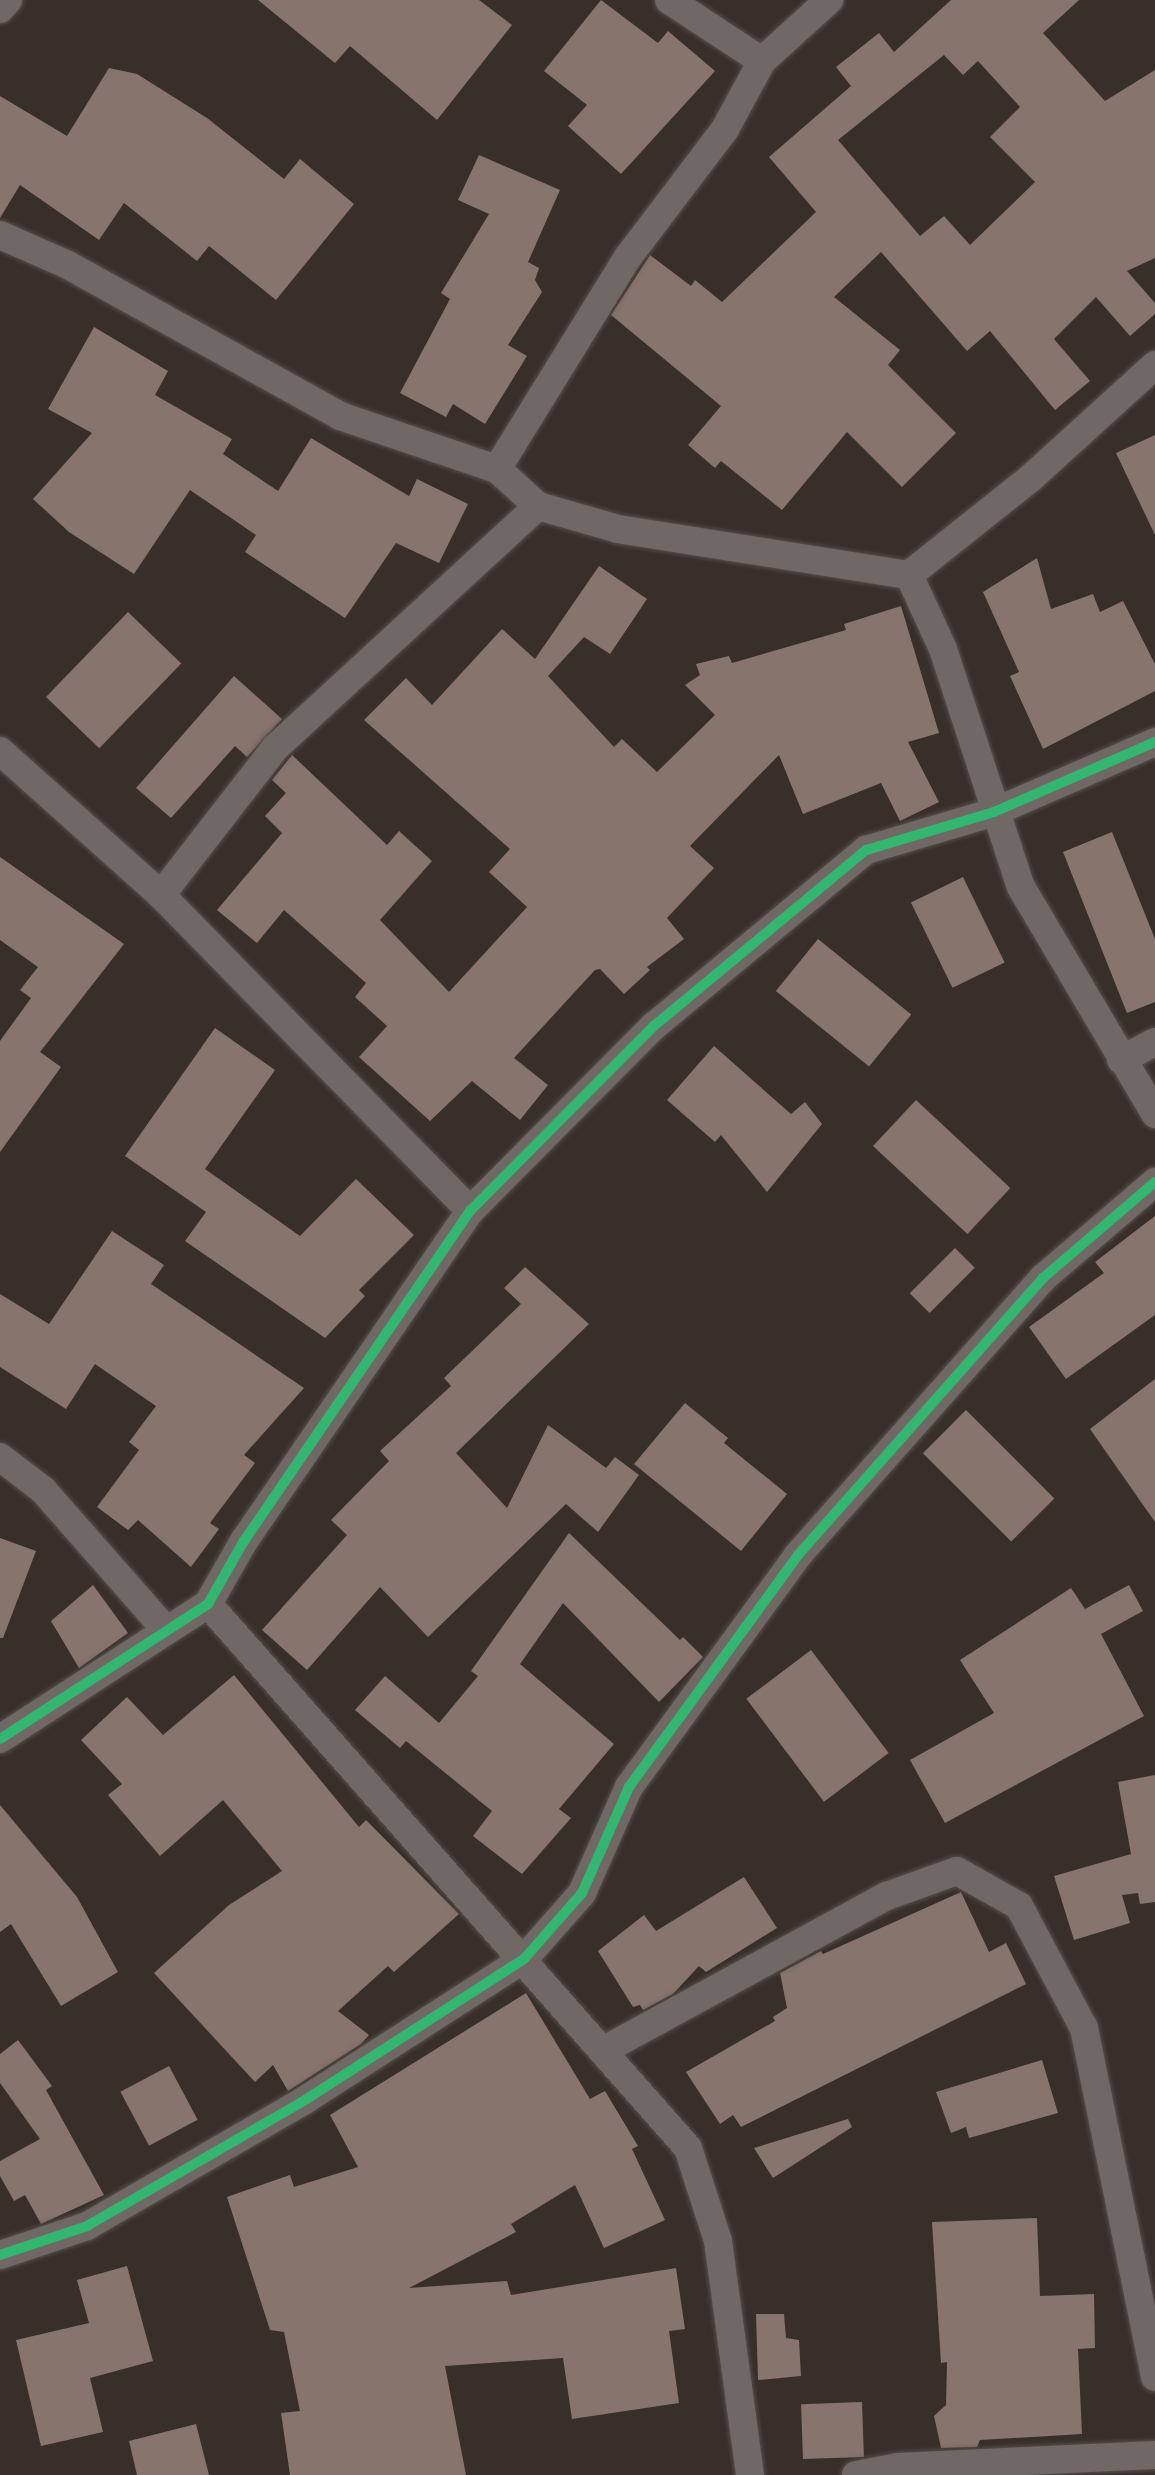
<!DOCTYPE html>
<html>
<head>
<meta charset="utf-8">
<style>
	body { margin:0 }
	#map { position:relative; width:1155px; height:2475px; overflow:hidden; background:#382f2b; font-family:"Varela Round",sans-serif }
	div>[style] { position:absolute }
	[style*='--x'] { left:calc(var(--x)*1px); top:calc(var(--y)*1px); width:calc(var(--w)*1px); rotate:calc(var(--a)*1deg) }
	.building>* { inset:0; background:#87746c; transform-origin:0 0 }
	.roads { filter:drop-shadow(0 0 2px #564e4b) drop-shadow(0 0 2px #564e4b) }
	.minor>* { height:28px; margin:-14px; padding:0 14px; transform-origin:14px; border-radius:14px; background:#6f6865 }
	.cycleway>* { height:10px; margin:-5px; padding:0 5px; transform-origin:5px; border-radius:5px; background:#33b770 }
	span { translate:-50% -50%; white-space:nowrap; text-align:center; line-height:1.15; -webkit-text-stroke:7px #1e1714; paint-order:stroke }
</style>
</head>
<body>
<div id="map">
	<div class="building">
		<div style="clip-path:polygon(258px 0,479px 0,512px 25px,437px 120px,350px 46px,335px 63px)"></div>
		<div style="clip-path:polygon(601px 0,658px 43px,668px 31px,715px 71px,621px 174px,568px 126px,587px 105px,544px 71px)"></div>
		<div style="clip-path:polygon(evenodd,951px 0,1079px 0,1043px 33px,1105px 101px,1155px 70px,1155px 258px,1127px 271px,1155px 303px,1155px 314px,1130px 336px,1096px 297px,1054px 339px,1090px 381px,1055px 410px,990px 331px,967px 351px,881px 252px,834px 297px,900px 350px,888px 365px,956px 433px,902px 487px,847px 432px,782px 510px,721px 461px,715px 468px,688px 445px,721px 406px,611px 315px,650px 255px,691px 286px,695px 280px,722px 302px,816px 212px,769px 157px,851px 86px,836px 67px,879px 33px,894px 52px,951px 0,944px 55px,963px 75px,978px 61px,1020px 107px,990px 137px,1035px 182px,970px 245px,944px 216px,920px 236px,838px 140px,944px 55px)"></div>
		<div style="clip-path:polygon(109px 68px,137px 74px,207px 118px,284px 179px,300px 159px,354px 204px,276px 300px,209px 246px,197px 261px,124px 203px,99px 240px,20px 185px,0 218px,0 96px,67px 136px)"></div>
		<div style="clip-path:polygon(479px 155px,560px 190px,528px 262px,539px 268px,535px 280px,542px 292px,508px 345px,527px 356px,485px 424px,453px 404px,446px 417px,400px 393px,450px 299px,441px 293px,489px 214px,458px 200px)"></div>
		<div style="clip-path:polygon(94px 327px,168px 371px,155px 395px,232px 439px,223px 454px,278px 491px,311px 438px,409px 496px,417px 479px,468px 504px,439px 563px,396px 543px,345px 618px,245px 552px,256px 535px,190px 490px,134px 574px,69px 532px,33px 499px,92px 433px,48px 409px)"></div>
		<div style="clip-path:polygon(1155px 435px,1155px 535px,1116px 453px)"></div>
		<div style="clip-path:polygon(1037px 558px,1051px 609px,1093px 594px,1100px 612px,1123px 601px,1155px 664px,1155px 691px,1043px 749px,1010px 676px,1019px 672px,983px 592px)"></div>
		<div style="clip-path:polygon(599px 566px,647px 599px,610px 654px,584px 637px,548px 676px,614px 747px,622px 739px,657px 772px,715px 715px,685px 685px,700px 675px,696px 664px,729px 656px,732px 663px,846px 630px,844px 624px,901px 606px,939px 733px,908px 742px,939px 802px,900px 821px,881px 783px,803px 814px,779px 755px,690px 846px,714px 868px,667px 918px,684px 939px,647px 967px,650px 970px,624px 994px,600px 969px,595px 970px,514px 1058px,548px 1085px,520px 1120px,472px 1081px,430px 1121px,359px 1057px,387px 1026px,355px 997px,366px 983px,284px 910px,257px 943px,217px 910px,282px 833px,265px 816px,286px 793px,272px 780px,292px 755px,387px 845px,399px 831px,432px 861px,380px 920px,449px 992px,527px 907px,489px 872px,510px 849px,364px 720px,406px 678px,432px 705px,502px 629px,535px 659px)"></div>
		<div style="left:128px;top:612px;width:74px;height:118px;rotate:44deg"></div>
		<div style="clip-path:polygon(234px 676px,282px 719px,247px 757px,235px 746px,171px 818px,136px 788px)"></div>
		<div style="clip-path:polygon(1112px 832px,1155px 939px,1155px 1002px,1127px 1013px,1063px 852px)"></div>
		<div style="clip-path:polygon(0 857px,124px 944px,40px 1052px,61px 1067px,0 1152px,0 1041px,31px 998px,20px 990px,38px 967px,0 940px)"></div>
		<div style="left:963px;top:877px;width:95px;height:58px;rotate:64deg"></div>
		<div style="left:818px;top:939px;width:120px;height:67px;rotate:39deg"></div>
		<div style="clip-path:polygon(215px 1028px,275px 1070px,205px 1169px,300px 1236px,356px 1179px,414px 1235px,359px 1290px,365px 1296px,325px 1338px,185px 1241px,206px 1212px,125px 1156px)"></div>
		<div style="clip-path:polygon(714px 1046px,791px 1114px,805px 1102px,822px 1124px,767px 1192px,721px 1135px,715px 1142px,667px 1100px)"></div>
		<div style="left:916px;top:1100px;width:129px;height:63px;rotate:43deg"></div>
		<div style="clip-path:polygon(1155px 1216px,1155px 1315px,1066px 1379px,1029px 1327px,1104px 1273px,1095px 1262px)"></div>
		<div style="clip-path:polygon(112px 1231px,164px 1265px,151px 1284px,304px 1388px,244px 1455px,255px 1463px,210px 1523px,219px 1529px,191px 1567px,138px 1520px,128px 1530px,97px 1507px,139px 1450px,129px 1442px,156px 1406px,95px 1364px,66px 1409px,0 1367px,0 1294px,49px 1324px)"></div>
		<div style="left:955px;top:1248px;width:28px;height:64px;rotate:45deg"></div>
		<div style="clip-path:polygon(525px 1267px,589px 1324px,456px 1453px,507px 1508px,548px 1425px,606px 1468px,615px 1457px,639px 1475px,598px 1532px,566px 1504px,428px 1637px,380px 1587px,307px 1670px,262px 1630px,347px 1535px,331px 1520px,389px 1461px,380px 1451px,451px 1386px,444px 1378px,521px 1304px,504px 1288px)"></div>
		<div style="clip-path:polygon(1155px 1379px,1155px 1522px,1090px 1429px)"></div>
		<div style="clip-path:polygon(685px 1403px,728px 1438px,724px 1443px,787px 1494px,741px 1551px,634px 1464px)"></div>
		<div style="left:966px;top:1410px;width:125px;height:61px;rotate:45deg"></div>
		<div style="clip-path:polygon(569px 1533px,680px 1640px,683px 1637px,703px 1657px,659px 1702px,563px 1603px,520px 1664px,614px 1744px,559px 1809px,571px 1818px,522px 1874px,473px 1836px,492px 1811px,406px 1741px,400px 1748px,355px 1710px,385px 1676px,439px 1723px,478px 1676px,471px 1671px)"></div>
		<div style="clip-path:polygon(0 1538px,36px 1551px,3px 1638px,0 1638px)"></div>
		<div style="clip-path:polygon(93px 1585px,128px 1633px,79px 1668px,51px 1621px)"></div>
		<div style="clip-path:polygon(1129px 1585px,1143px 1611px,1101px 1634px,1144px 1716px,945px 1823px,910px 1760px,994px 1713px,960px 1660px,1071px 1588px,1085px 1609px)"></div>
		<div style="left:811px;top:1650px;width:129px;height:81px;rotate:53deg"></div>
		<div style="clip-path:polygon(234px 1675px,359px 1827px,366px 1820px,459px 1914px,394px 1972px,388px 1966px,338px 2011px,369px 2035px,361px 2044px,288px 2091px,273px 2065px,255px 2082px,154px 1973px,229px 1905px,282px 1871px,223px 1800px,160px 1856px,108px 1795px,122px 1784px,81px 1740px,127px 1697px,163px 1735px)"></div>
		<div style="clip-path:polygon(1155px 1775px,1155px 1902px,1140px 1904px,1138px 1893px,1122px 1895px,1130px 1923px,1074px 1940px,1054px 1876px,1131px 1854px,1118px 1782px)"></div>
		<div style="clip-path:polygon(0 1805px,77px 1897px,118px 1972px,61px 2006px,11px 1924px,0 1932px)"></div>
		<div style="clip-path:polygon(744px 1877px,777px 1928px,706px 1972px,699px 1966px,673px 1994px,643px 2010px,640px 2005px,633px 2007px,598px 1951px,644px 1915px,656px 1931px)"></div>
		<div style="clip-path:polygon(961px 1892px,989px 1952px,1006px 1943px,1026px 1984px,741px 2127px,733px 2115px,720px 2124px,686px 2072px,775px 2021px,773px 2017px,787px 2008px,780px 1973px,821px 1951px,823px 1954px)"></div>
		<div style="clip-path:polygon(526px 1993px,590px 2099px,605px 2091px,638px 2146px,632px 2149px,665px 2220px,604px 2248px,575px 2185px,511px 2224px,516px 2232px,409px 2288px,507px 2281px,511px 2295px,676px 2268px,685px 2329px,669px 2331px,679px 2403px,572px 2419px,563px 2358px,445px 2366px,466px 2475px,290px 2475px,281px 2413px,300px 2411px,284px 2332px,270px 2330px,227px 2197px,290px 2175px,294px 2187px,358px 2167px,330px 2115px)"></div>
		<div style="clip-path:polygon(18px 2040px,52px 2086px,46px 2090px,104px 2195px,41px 2224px,25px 2195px,14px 2201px,0 2176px,0 2161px,40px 2139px,0 2083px,0 2054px)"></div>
		<div style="clip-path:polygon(1042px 2060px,1058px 2113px,969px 2138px,966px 2127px,951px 2133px,936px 2092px)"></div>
		<div style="left:169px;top:2066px;width:61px;height:55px;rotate:62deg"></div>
		<div style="clip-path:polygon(848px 2119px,852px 2127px,773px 2178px,754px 2148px)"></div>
		<div style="clip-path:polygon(1037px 2218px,1040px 2296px,1094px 2294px,1095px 2348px,1078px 2349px,1082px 2434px,980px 2440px,977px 2447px,941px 2448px,934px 2416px,946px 2405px,947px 2362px,941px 2363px,932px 2222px)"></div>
		<div style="clip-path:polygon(127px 2266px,153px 2361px,90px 2378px,103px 2432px,41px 2446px,16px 2340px,89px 2323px,77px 2280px)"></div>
		<div style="clip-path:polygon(756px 2314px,784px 2314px,786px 2338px,799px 2340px,801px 2376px,758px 2380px)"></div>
		<div style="left:862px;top:2402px;width:55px;height:61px;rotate:88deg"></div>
		<div style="clip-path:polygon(196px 2424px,209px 2475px,137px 2475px,129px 2441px)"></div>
	</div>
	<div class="roads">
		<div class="minor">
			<div style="--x:669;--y:0;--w:111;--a:33.3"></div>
			<div style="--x:0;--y:9;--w:12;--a:-48"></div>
			<div style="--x:0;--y:235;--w:74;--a:23.8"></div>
			<div style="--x:68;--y:265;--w:311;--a:29"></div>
			<div style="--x:340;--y:416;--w:166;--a:18.7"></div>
			<div style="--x:497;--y:469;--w:55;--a:42.1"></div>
			<div style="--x:538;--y:506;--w:83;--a:16"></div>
			<div style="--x:618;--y:529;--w:295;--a:9"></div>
			<div style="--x:1155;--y:365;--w:166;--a:137.7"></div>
			<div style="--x:1032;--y:477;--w:157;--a:141.5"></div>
			<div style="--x:909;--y:575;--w:81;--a:65.3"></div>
			<div style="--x:943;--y:649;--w:250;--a:71.9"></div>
			<div style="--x:1021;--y:887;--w:264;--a:59.4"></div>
			<div style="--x:497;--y:469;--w:249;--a:-58.3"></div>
			<div style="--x:628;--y:257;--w:161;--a:-52.8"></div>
			<div style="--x:725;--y:129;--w:77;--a:-61.4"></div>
			<div style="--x:762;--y:61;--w:91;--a:-42.3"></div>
			<div style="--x:0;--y:751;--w:216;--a:41.8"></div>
			<div style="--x:161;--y:895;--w:442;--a:45.6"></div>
			<div style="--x:161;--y:895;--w:187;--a:-52.2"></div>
			<div style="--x:276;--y:747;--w:356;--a:-42.6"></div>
			<div style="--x:1121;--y:1060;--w:38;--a:-28"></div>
			<div style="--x:0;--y:1457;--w:54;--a:37.5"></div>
			<div style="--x:43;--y:1490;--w:186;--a:48.7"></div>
			<div style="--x:208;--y:1604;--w:725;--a:48.58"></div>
			<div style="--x:688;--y:2148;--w:98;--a:72.1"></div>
			<div style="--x:718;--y:2241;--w:236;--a:82.2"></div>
			<div style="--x:0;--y:1739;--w:248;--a:-33"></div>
			<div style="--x:208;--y:1604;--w:73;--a:-60.3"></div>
			<div style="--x:244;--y:1541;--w:400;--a:-55.6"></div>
			<div style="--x:470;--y:1211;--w:261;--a:-45.2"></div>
			<div style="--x:654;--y:1026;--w:276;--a:-39.7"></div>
			<div style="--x:866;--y:850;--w:134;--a:-16.5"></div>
			<div style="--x:994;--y:812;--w:176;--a:-23.5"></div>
			<div style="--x:604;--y:2050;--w:322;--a:-28.6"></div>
			<div style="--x:887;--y:1896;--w:74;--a:-19.7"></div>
			<div style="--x:957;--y:1871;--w:71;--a:29.4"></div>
			<div style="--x:1019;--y:1906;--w:138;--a:62"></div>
			<div style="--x:1084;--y:2028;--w:356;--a:78.5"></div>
			<div style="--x:0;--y:2255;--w:92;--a:-18.4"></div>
			<div style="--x:87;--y:2226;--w:252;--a:-30"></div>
			<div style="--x:305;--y:2100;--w:260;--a:-32.8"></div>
			<div style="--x:524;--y:1959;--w:88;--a:-48.7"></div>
			<div style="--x:582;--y:1893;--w:116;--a:-66.1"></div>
			<div style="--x:629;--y:1787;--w:287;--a:-53.9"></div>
			<div style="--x:798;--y:1555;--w:370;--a:-48.5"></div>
			<div style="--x:1043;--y:1278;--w:148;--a:-40.6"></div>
			<div style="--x:856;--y:2475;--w:43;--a:-10.8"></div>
			<div style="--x:898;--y:2467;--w:257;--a:-2.7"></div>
		</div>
	</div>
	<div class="cycleway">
		<div style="--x:0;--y:1739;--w:248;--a:-33"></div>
		<div style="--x:208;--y:1604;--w:73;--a:-60.3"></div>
		<div style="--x:244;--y:1541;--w:400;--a:-55.6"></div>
		<div style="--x:470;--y:1211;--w:261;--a:-45.2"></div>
		<div style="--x:654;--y:1026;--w:276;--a:-39.7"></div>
		<div style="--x:866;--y:850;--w:134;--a:-16.5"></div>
		<div style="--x:994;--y:812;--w:176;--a:-23.5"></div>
		<div style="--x:0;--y:2255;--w:92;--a:-18.4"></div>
		<div style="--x:87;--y:2226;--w:252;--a:-30"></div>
		<div style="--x:305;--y:2100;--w:260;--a:-32.8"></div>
		<div style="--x:524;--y:1959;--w:88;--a:-48.7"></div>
		<div style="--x:582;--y:1893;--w:116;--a:-66.1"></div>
		<div style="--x:629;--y:1787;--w:287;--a:-53.9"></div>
		<div style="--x:798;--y:1555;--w:370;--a:-48.5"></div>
		<div style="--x:1043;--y:1278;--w:148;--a:-40.6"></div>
	</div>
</div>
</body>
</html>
